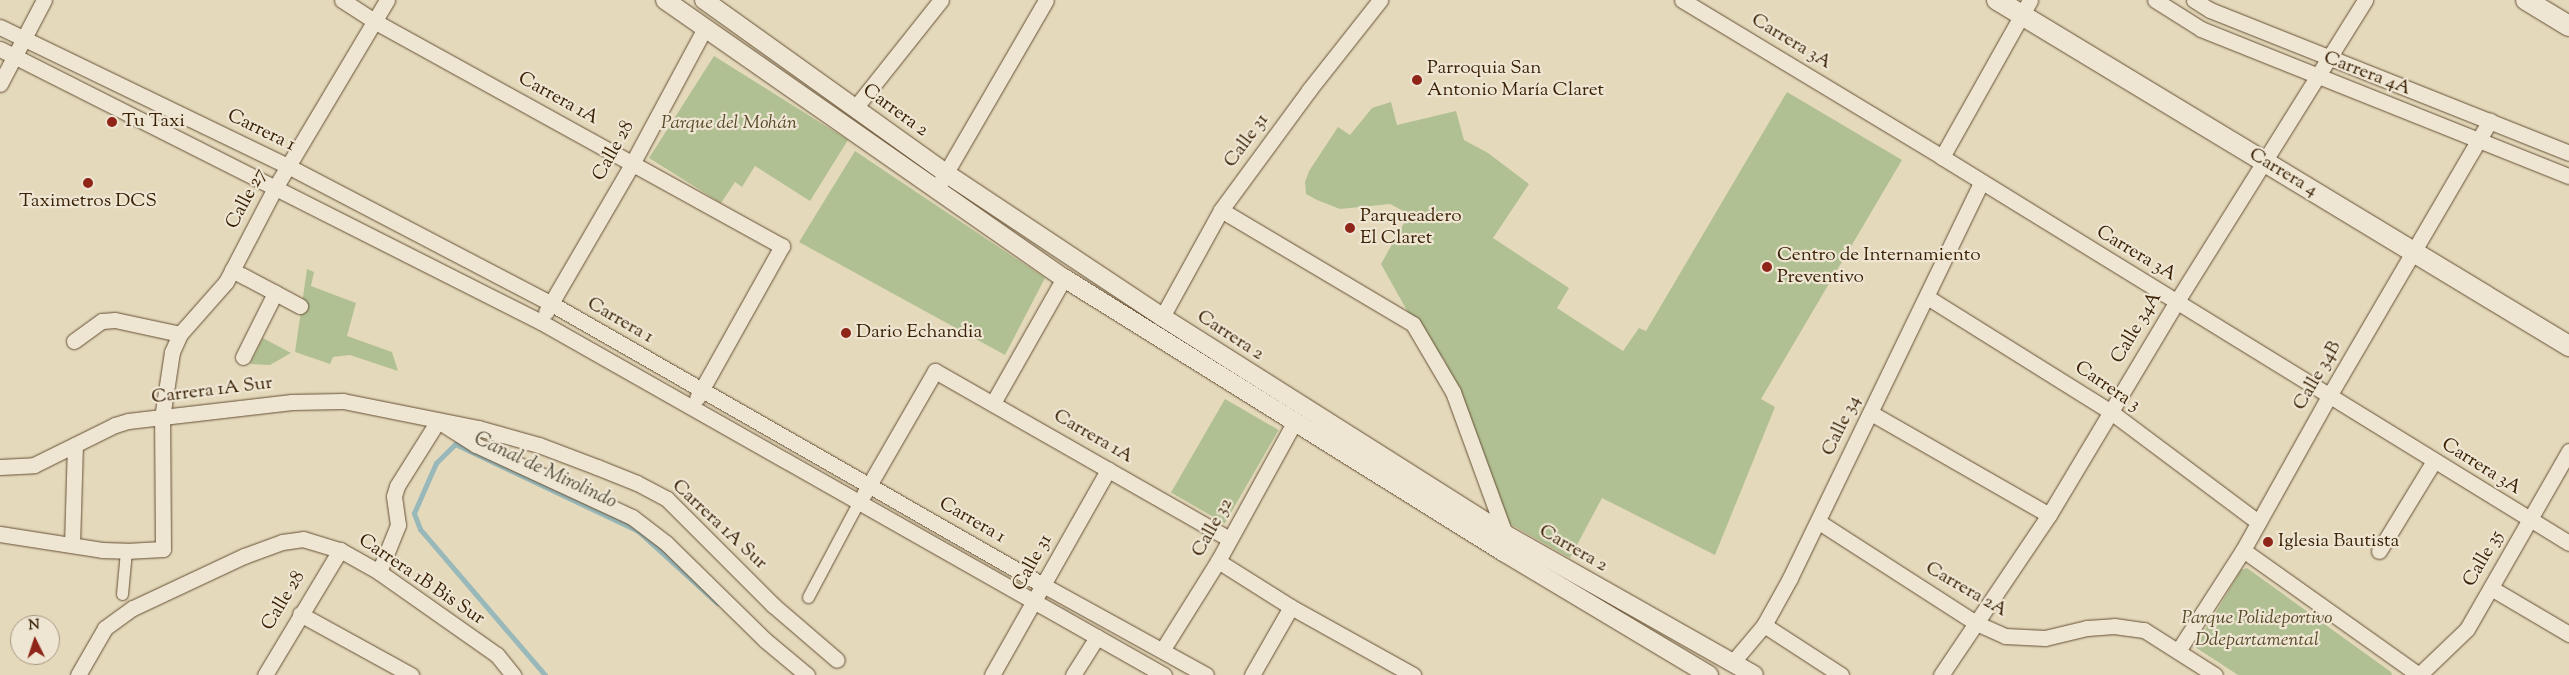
<!DOCTYPE html>
<html>
<head>
<meta charset="utf-8">
<style>
	body { margin:0 }
	#map { position:relative; width:2569px; height:675px; overflow:hidden; background:#e5d9bc; font-family:"Sorts Mill Goudy",serif }
	div>[style] { position:absolute }
	[style*='--x'] { left:calc(var(--x)*1px); top:calc(var(--y)*1px); width:calc(var(--w)*1px); rotate:calc(var(--a)*1deg) }
	.green>* { inset:0; background:#b1c093; transform-origin:0 0 }
	.stream>* { height:5px; margin:-2.5px; padding:0 2.5px; transform-origin:2.5px; border-radius:2.5px; background:#99b8ba }
	.roads { filter:drop-shadow(0 0 1px #665034) drop-shadow(0 0 1px #665034) }
	.pedestrian>* { height:11px; margin:-5.5px; padding:0 5.5px; transform-origin:5.5px; border-radius:5.5px; background:#eee6d3 }
	.minor>* { height:15px; margin:-7.5px; padding:0 7.5px; transform-origin:7.5px; border-radius:7.5px; background:#eee6d3 }
	.tertiary>* { height:18px; margin:-9px; padding:0 9px; transform-origin:9px; border-radius:9px; background:#eee6d3 }
	.secondary>* { height:20px; margin:-10px; padding:0 10px; transform-origin:10px; border-radius:10px; background:#eee6d3 }
	.dots>* { width:14px; height:14px; translate:-50% -50%; box-sizing:border-box; border:2px solid #eee6d3; border-radius:50% }
	span { translate:-50% -50%; white-space:nowrap; text-align:center; line-height:1.15; -webkit-text-stroke:4.5px #eee6d3; paint-order:stroke }
	.street-label { font-size:19px; color:#3b2206 }
	.poi-label { font-size:19px; color:#3b2206 }
	.left { translate:0 -50%; text-align:left }
	.park-label { font-size:19px; color:#584a29; font-style:italic }
	.water-label { font-size:20px; color:#574f3c; font-style:italic }
	.north { position:absolute; left:10px; top:615px; width:50px; height:50px; box-sizing:border-box; background:#eee6d3; border:1px solid #a69881; border-radius:50%; rotate:356deg; font-size:14px; font-weight:700; line-height:20px; text-align:center; color:#3b2206 }
	.north::after { content:''; display:block; margin:auto; width:18px; height:22px; background:#8f2418; clip-path:polygon(50% 0,100% 100%,50% 72%,0 100%) }
</style>
</head>
<body>
<div id="map">
	<div class="green">
		<div style="clip-path:polygon(714px 56px,848px 140px,810px 201px,755px 166px,742px 187px,735px 182px,721px 203px,649px 158px)"></div>
		<div style="clip-path:polygon(1787px 92px,1902px 160px,1761px 399px,1775px 407px,1715px 555px,1602px 498px,1570px 558px,1510px 524px,1444px 359px,1419px 332px,1381px 264px,1409px 214px,1390px 204px,1340px 209px,1317px 200px,1306px 194px,1305px 182px,1309px 171px,1338px 127px,1350px 135px,1372px 108px,1391px 102px,1397px 125px,1456px 111px,1464px 140px,1488px 153px,1529px 184px,1493px 238px,1569px 288px,1557px 308px,1623px 351px,1639px 328px,1646px 331px)"></div>
		<div style="clip-path:polygon(855px 151px,1045px 278px,1005px 355px,799px 242px)"></div>
		<div style="clip-path:polygon(307px 269px,314px 272px,311px 286px,356px 303px,347px 336px,392px 352px,398px 371px,350px 355px,333px 357px,330px 364px,295px 352px)"></div>
		<div style="clip-path:polygon(263px 338px,291px 353px,270px 365px,250px 364px)"></div>
		<div style="left:1225px;top:399px;width:62px;height:108px;rotate:30deg"></div>
		<div style="clip-path:polygon(2247px 568px,2391px 672px,2392px 675px,2238px 675px,2195px 647px,2241px 570px)"></div>
	</div>
	<div class="stream">
		<div style="--x:545;--y:675;--w:192;--a:-130.6"></div>
		<div style="--x:420;--y:529;--w:17;--a:-111"></div>
		<div style="--x:414;--y:513;--w:55;--a:-66.3"></div>
		<div style="--x:436;--y:463;--w:27;--a:-45"></div>
		<div style="--x:455;--y:444;--w:203;--a:25.4"></div>
		<div style="--x:638;--y:531;--w:107;--a:42.3"></div>
	</div>
	<div class="roads">
		<div class="pedestrian">
			<div style="--x:122;--y:594;--w:43;--a:-84.7"></div>
			<div style="--x:808;--y:597;--w:106;--a:-62"></div>
		</div>
		<div class="minor">
			<div style="--x:342;--y:0;--w:38;--a:33"></div>
			<div style="--x:374;--y:21;--w:466;--a:28.9"></div>
			<div style="--x:782;--y:246;--w:174;--a:119.2"></div>
			<div style="--x:1682;--y:0;--w:304;--a:31.1"></div>
			<div style="--x:1942;--y:157;--w:736;--a:31.62"></div>
			<div style="--x:2155;--y:0;--w:54;--a:32.2"></div>
			<div style="--x:2201;--y:29;--w:396;--a:21.8"></div>
			<div style="--x:2194;--y:0;--w:19;--a:32"></div>
			<div style="--x:2210;--y:10;--w:386;--a:21.7"></div>
			<div style="--x:0;--y:27;--w:320;--a:25.8"></div>
			<div style="--x:288;--y:166;--w:296;--a:27.6"></div>
			<div style="--x:550;--y:303;--w:568;--a:29.77"></div>
			<div style="--x:1043;--y:585;--w:186;--a:28.9"></div>
			<div style="--x:0;--y:49;--w:606;--a:26.78"></div>
			<div style="--x:541;--y:322;--w:716;--a:29.54"></div>
			<div style="--x:0;--y:84;--w:95;--a:-62.4"></div>
			<div style="--x:855;--y:108;--w:138;--a:-51.5"></div>
			<div style="--x:1942;--y:157;--w:180;--a:-60.7"></div>
			<div style="--x:940;--y:183;--w:211;--a:-59.9"></div>
			<div style="--x:1221;--y:210;--w:223;--a:30.7"></div>
			<div style="--x:1413;--y:324;--w:79;--a:59.5"></div>
			<div style="--x:1453;--y:392;--w:151;--a:69.9"></div>
			<div style="--x:232;--y:270;--w:77;--a:27.9"></div>
			<div style="--x:1927;--y:297;--w:217;--a:32"></div>
			<div style="--x:2111;--y:412;--w:184;--a:36.8"></div>
			<div style="--x:546;--y:312;--w:171;--a:-59.8"></div>
			<div style="--x:632;--y:164;--w:154;--a:-61.8"></div>
			<div style="--x:1162;--y:317;--w:122;--a:-61.1"></div>
			<div style="--x:1221;--y:210;--w:149;--a:-53.7"></div>
			<div style="--x:1309;--y:90;--w:115;--a:-51.7"></div>
			<div style="--x:74;--y:341;--w:34;--a:-36"></div>
			<div style="--x:102;--y:321;--w:13;--a:-4"></div>
			<div style="--x:115;--y:320;--w:66;--a:12.2"></div>
			<div style="--x:243;--y:357;--w:72;--a:-63.4"></div>
			<div style="--x:993;--y:403;--w:144;--a:-60.4"></div>
			<div style="--x:1871;--y:413;--w:205;--a:29.8"></div>
			<div style="--x:0;--y:467;--w:34;--a:-3"></div>
			<div style="--x:34;--y:465;--w:90;--a:-26.3"></div>
			<div style="--x:115;--y:425;--w:14;--a:-17"></div>
			<div style="--x:128;--y:421;--w:165;--a:-6.6"></div>
			<div style="--x:292;--y:402;--w:51;--a:-1.1"></div>
			<div style="--x:343;--y:401;--w:138;--a:11.3"></div>
			<div style="--x:478;--y:428;--w:63;--a:15.6"></div>
			<div style="--x:539;--y:445;--w:62;--a:20.8"></div>
			<div style="--x:597;--y:467;--w:43;--a:21.8"></div>
			<div style="--x:637;--y:483;--w:34;--a:28"></div>
			<div style="--x:667;--y:499;--w:150;--a:45"></div>
			<div style="--x:773;--y:605;--w:84;--a:40.7"></div>
			<div style="--x:864;--y:494;--w:142;--a:-60"></div>
			<div style="--x:935;--y:371;--w:339;--a:29.7"></div>
			<div style="--x:1819;--y:522;--w:187;--a:32.8"></div>
			<div style="--x:1976;--y:623;--w:32;--a:24"></div>
			<div style="--x:2005;--y:636;--w:40;--a:2.9"></div>
			<div style="--x:2045;--y:638;--w:43;--a:-13.4"></div>
			<div style="--x:2087;--y:628;--w:27;--a:-4"></div>
			<div style="--x:2114;--y:626;--w:30;--a:8"></div>
			<div style="--x:2144;--y:630;--w:84;--a:32.4"></div>
			<div style="--x:0;--y:534;--w:103;--a:8.9"></div>
			<div style="--x:102;--y:550;--w:24;--a:2"></div>
			<div style="--x:126;--y:551;--w:37;--a:-3"></div>
			<div style="--x:163;--y:549;--w:131;--a:-90.4"></div>
			<div style="--x:162;--y:418;--w:67;--a:-81.4"></div>
			<div style="--x:172;--y:352;--w:20;--a:-66"></div>
			<div style="--x:180;--y:334;--w:69;--a:-48.5"></div>
			<div style="--x:226;--y:282;--w:106;--a:-62.5"></div>
			<div style="--x:275;--y:188;--w:219;--a:-59.2"></div>
			<div style="--x:72;--y:545;--w:100;--a:-88.3"></div>
			<div style="--x:2243;--y:550;--w:216;--a:35.4"></div>
			<div style="--x:2379;--y:551;--w:105;--a:-58.6"></div>
			<div style="--x:1218;--y:561;--w:86;--a:32.2"></div>
			<div style="--x:1291;--y:607;--w:140;--a:29.1"></div>
			<div style="--x:379;--y:572;--w:51;--a:-68"></div>
			<div style="--x:398;--y:525;--w:29;--a:-98"></div>
			<div style="--x:394;--y:496;--w:10;--a:-73"></div>
			<div style="--x:397;--y:486;--w:77;--a:-57.8"></div>
			<div style="--x:438;--y:421;--w:45;--a:32.3"></div>
			<div style="--x:476;--y:445;--w:172;--a:24.8"></div>
			<div style="--x:632;--y:517;--w:43;--a:37.4"></div>
			<div style="--x:666;--y:543;--w:139;--a:44.4"></div>
			<div style="--x:765;--y:640;--w:55;--a:39.8"></div>
			<div style="--x:2491;--y:588;--w:91;--a:30.5"></div>
			<div style="--x:300;--y:614;--w:127;--a:28.8"></div>
			<div style="--x:1764;--y:625;--w:92;--a:33"></div>
			<div style="--x:1163;--y:649;--w:104;--a:-58"></div>
			<div style="--x:1218;--y:561;--w:158;--a:-61.2"></div>
			<div style="--x:2178;--y:651;--w:120;--a:-57.2"></div>
			<div style="--x:2243;--y:550;--w:176;--a:-60.8"></div>
			<div style="--x:2329;--y:396;--w:319;--a:-59.7"></div>
			<div style="--x:1732;--y:663;--w:50;--a:-49.9"></div>
			<div style="--x:1764;--y:625;--w:54;--a:-61"></div>
			<div style="--x:1790;--y:578;--w:439;--a:-64.2"></div>
			<div style="--x:78;--y:675;--w:54;--a:-60.1"></div>
			<div style="--x:105;--y:628;--w:34;--a:-36"></div>
			<div style="--x:133;--y:608;--w:123;--a:-25.1"></div>
			<div style="--x:244;--y:556;--w:40;--a:-20.2"></div>
			<div style="--x:282;--y:542;--w:21;--a:-8"></div>
			<div style="--x:303;--y:539;--w:39;--a:17"></div>
			<div style="--x:340;--y:550;--w:45;--a:29.4"></div>
			<div style="--x:379;--y:572;--w:144;--a:35.1"></div>
			<div style="--x:497;--y:655;--w:26;--a:51"></div>
			<div style="--x:265;--y:675;--w:146;--a:-59"></div>
			<div style="--x:992;--y:675;--w:236;--a:-60.5"></div>
			<div style="--x:1073;--y:675;--w:45;--a:-57.7"></div>
			<div style="--x:1252;--y:675;--w:78;--a:-60.2"></div>
			<div style="--x:1941;--y:675;--w:193;--a:-56"></div>
			<div style="--x:2049;--y:515;--w:249;--a:-59.1"></div>
			<div style="--x:2177;--y:301;--w:355;--a:-58"></div>
			<div style="--x:2419;--y:675;--w:66;--a:-43.8"></div>
			<div style="--x:2467;--y:629;--w:205;--a:-60.2"></div>
		</div>
		<div class="tertiary">
			<div style="--x:665;--y:0;--w:486;--a:34.9"></div>
			<div style="--x:1064;--y:278;--w:520;--a:31.95"></div>
			<div style="--x:1505;--y:553;--w:238;--a:30.9"></div>
			<div style="--x:704;--y:0;--w:299;--a:35.6"></div>
			<div style="--x:947;--y:174;--w:258;--a:33.6"></div>
			<div style="--x:1162;--y:317;--w:406;--a:32.3"></div>
			<div style="--x:1505;--y:534;--w:286;--a:29.5"></div>
		</div>
		<div class="secondary">
			<div style="--x:1997;--y:0;--w:669;--a:31.17"></div>
			<div style="--x:2526;--y:0;--w:50;--a:31.2"></div>
		</div>
	</div>
	<div class="dots">
		<div style="left:1417px;top:80px;background:#8f2418"></div>
		<div style="left:112px;top:122px;background:#8f2418"></div>
		<div style="left:88px;top:183px;background:#8f2418"></div>
		<div style="left:1350px;top:228px;background:#8f2418"></div>
		<div style="left:1767px;top:267px;background:#8f2418"></div>
		<div style="left:846px;top:333px;background:#8f2418"></div>
		<div style="left:2268px;top:542px;background:#8f2418"></div>
	</div>
	<div class="street-label">
		<span style="left:1791px;top:42px;rotate:31deg">Carrera 3A</span>
		<span style="left:2367px;top:74px;rotate:21deg">Carrera 4A</span>
		<span style="left:558px;top:99px;rotate:29deg">Carrera 1A</span>
		<span style="left:895px;top:111px;rotate:36deg">Carrera 2</span>
		<span style="left:261px;top:131px;rotate:26deg">Carrera 1</span>
		<span style="left:1247px;top:141px;rotate:-54deg">Calle 31</span>
		<span style="left:614px;top:151px;rotate:-61deg">Calle 28</span>
		<span style="left:2283px;top:173px;rotate:31deg">Carrera 4</span>
		<span style="left:247px;top:199px;rotate:-62deg">Calle 27</span>
		<span style="left:2136px;top:254px;rotate:31deg">Carrera 3A</span>
		<span style="left:620px;top:321px;rotate:30deg">Carrera 1</span>
		<span style="left:2137px;top:328px;rotate:-59deg">Calle 34A</span>
		<span style="left:1230px;top:336px;rotate:33deg">Carrera 2</span>
		<span style="left:2318px;top:376px;rotate:-60deg">Calle 34B</span>
		<span style="left:2107px;top:387px;rotate:34deg">Carrera 3</span>
		<span style="left:212px;top:391px;rotate:-7deg">Carrera 1A Sur</span>
		<span style="left:1842px;top:426px;rotate:-64deg">Calle 34</span>
		<span style="left:1093px;top:437px;rotate:30deg">Carrera 1A</span>
		<span style="left:2481px;top:467px;rotate:32deg">Carrera 3A</span>
		<span style="left:972px;top:521px;rotate:30deg">Carrera 1</span>
		<span style="left:719px;top:525px;rotate:43deg">Carrera 1A Sur</span>
		<span style="left:1213px;top:528px;rotate:-61deg">Calle 32</span>
		<span style="left:1573px;top:549px;rotate:30deg">Carrera 2</span>
		<span style="left:2484px;top:559px;rotate:-60deg">Calle 35</span>
		<span style="left:1033px;top:563px;rotate:-61deg">Calle 31</span>
		<span style="left:421px;top:580px;rotate:34deg">Carrera 1B Bis Sur</span>
		<span style="left:1966px;top:590px;rotate:30deg">Carrera 2A</span>
		<span style="left:284px;top:601px;rotate:-59deg">Calle 28</span>
	</div>
	<div class="poi-label">
		<span class="left" style="left:1427px;top:80px">Parroquia San<br>Antonio María Claret</span>
		<span class="left" style="left:122px;top:122px">Tu Taxi</span>
		<span style="left:88px;top:202px">Taximetros DCS</span>
		<span class="left" style="left:1360px;top:228px">Parqueadero<br>El Claret</span>
		<span class="left" style="left:1777px;top:267px">Centro de Internamiento<br>Preventivo</span>
		<span class="left" style="left:856px;top:333px">Dario Echandia</span>
		<span class="left" style="left:2278px;top:542px">Iglesia Bautista</span>
	</div>
	<div class="park-label">
		<span style="left:729px;top:124px">Parque del Mohán</span>
		<span style="left:2257px;top:630px">Parque Polideportivo<br>Ddepartamental</span>
	</div>
	<div class="water-label">
		<span style="left:545px;top:471px;rotate:25deg">Canal de Mirolindo</span>
	</div>
	<div class="north">N</div>
</div>
</body>
</html>
